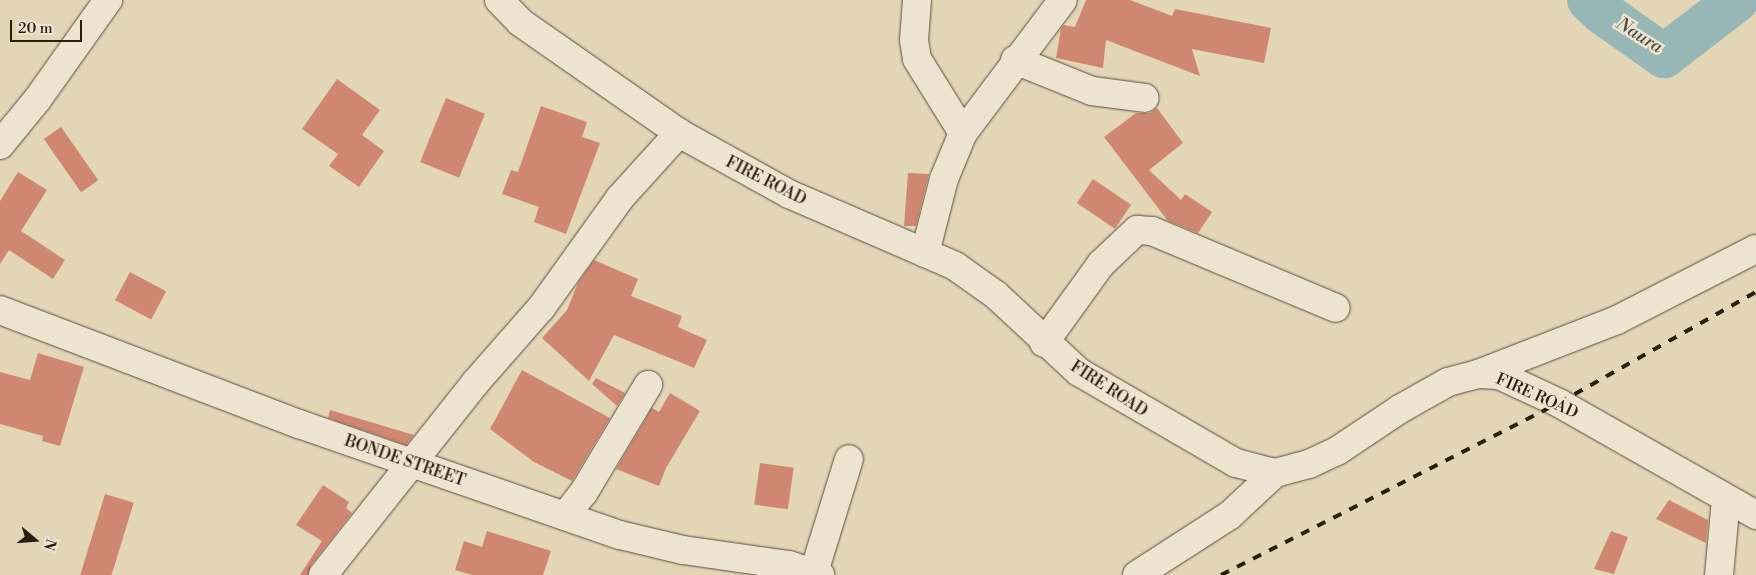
<!DOCTYPE html>
<html>
<head>
<meta charset="utf-8">
<style>
	body { margin:0 }
	#map { position:relative; width:1756px; height:575px; overflow:hidden; background:#e2d6b7; font-family:"Libre Bodoni",serif }
	div>[style] { position:absolute }
	[style*='--x'] { left:calc(var(--x)*1px); top:calc(var(--y)*1px); width:calc(var(--w)*1px); rotate:calc(var(--a)*1deg) }
	.river>* { height:44px; margin:-22px; padding:0 22px; transform-origin:22px; border-radius:22px; background:#96b7b5 }
	.building>* { inset:0; background:#d08772; transform-origin:0 0 }
	.roads { filter:drop-shadow(0 0 1px #5a4c39) drop-shadow(0 0 1px #5a4c39) }
	.minor>* { height:28px; margin:-14px; padding:0 14px; transform-origin:14px; border-radius:14px; background:#ece4d0 }
	.rail>* { height:4px; margin-top:-2px; transform-origin:0; background:repeating-linear-gradient(90deg,#2c1e0f 0 9px,transparent 0 18px) }
	span { translate:-50% -50%; white-space:nowrap; text-align:center; line-height:1.15; -webkit-text-stroke:5px #ece4d0; paint-order:stroke }
	.street-label { font-size:16px; color:#2c1e0f }
	.water-label { font-size:18px; color:#4c4c41; font-style:italic }
	.north { position:absolute; left:10px; top:515px; width:50px; height:50px; -webkit-text-stroke:4px #ece4d0; paint-order:stroke; rotate:108deg; font-size:14px; font-weight:700; line-height:20px; text-align:center; color:#2c1e0f }
	.north::after { content:''; display:block; margin:auto; width:18px; height:22px; background:#2c1e0f; clip-path:polygon(50% 0,100% 100%,50% 72%,0 100%) }
	.scale { position:absolute; left:10px; top:20px; width:72px; height:22px; box-sizing:border-box; border:2px solid #2c1e0f; border-top:0; padding-left:6px; font-size:15px; line-height:18px; white-space:nowrap; color:#2c1e0f; -webkit-text-stroke:4px #ece4d0; paint-order:stroke }
</style>
</head>
<body>
<div id="map">
	<div class="river">
		<div style="--x:1589;--y:0;--w:19;--a:43"></div>
		<div style="--x:1603;--y:13;--w:75;--a:35.2"></div>
		<div style="--x:1664;--y:56;--w:92;--a:-37.5"></div>
	</div>
	<div class="building">
		<div style="clip-path:polygon(1086px 0,1130px 0,1172px 16px,1175px 9px,1271px 28px,1264px 63px,1192px 49px,1200px 76px,1106px 40px,1103px 68px,1056px 58px,1061px 28px,1064px 25px,1075px 27px)"></div>
		<div style="clip-path:polygon(337px 79px,380px 110px,362px 135px,384px 151px,359px 187px,329px 166px,338px 154px,302px 129px)"></div>
		<div style="left:446px;top:98px;width:42px;height:69px;rotate:22deg"></div>
		<div style="clip-path:polygon(541px 106px,587px 122px,582px 137px,600px 143px,566px 234px,534px 222px,539px 207px,502px 194px,511px 170px,518px 172px)"></div>
		<div style="clip-path:polygon(1157px 108px,1183px 143px,1149px 170px,1181px 200px,1185px 194px,1212px 212px,1198px 233px,1168px 221px,1104px 137px,1136px 113px,1150px 113px)"></div>
		<div style="left:61px;top:127px;width:65px;height:21px;rotate:55deg"></div>
		<div style="clip-path:polygon(18px 172px,47px 190px,21px 231px,65px 260px,53px 279px,9px 250px,0 264px,0 201px)"></div>
		<div style="clip-path:polygon(908px 173px,929px 174px,916px 226px,904px 226px)"></div>
		<div style="left:1093px;top:179px;width:46px;height:29px;rotate:34deg"></div>
		<div style="clip-path:polygon(594px 260px,638px 279px,631px 296px,682px 316px,678px 327px,707px 340px,694px 368px,614px 335px,589px 381px,542px 338px,567px 310px,578px 283px)"></div>
		<div style="left:130px;top:272px;width:41px;height:32px;rotate:28deg"></div>
		<div style="clip-path:polygon(38px 353px,84px 367px,60px 446px,42px 441px,43px 436px,0 424px,0 372px,30px 380px)"></div>
		<div style="clip-path:polygon(522px 370px,610px 418px,572px 481px,534px 462px,490px 429px)"></div>
		<div style="clip-path:polygon(596px 378px,625px 393px,617px 406px,592px 384px)"></div>
		<div style="clip-path:polygon(670px 393px,700px 411px,666px 468px,659px 486px,616px 469px,652px 408px,659px 412px)"></div>
		<div style="clip-path:polygon(330px 410px,414px 435px,406px 445px,328px 418px)"></div>
		<div style="left:760px;top:463px;width:34px;height:42px;rotate:8deg"></div>
		<div style="clip-path:polygon(323px 485px,349px 502px,346px 508px,352px 513px,311px 565px,308px 575px,300px 575px,322px 541px,296px 525px)"></div>
		<div style="left:105px;top:494px;width:30px;height:85px;rotate:17deg"></div>
		<div style="clip-path:polygon(1669px 500px,1708px 520px,1706px 543px,1656px 519px)"></div>
		<div style="clip-path:polygon(487px 531px,551px 551px,543px 575px,472px 575px,455px 570px,464px 541px,482px 547px)"></div>
		<div style="clip-path:polygon(1611px 531px,1628px 537px,1614px 574px,1594px 569px)"></div>
	</div>
	<div class="roads">
		<div class="minor">
			<div style="--x:499;--y:0;--w:30;--a:46"></div>
			<div style="--x:520;--y:22;--w:194;--a:34.9"></div>
			<div style="--x:679;--y:133;--w:126;--a:29"></div>
			<div style="--x:789;--y:194;--w:181;--a:23.4"></div>
			<div style="--x:955;--y:266;--w:50;--a:35.3"></div>
			<div style="--x:996;--y:295;--w:113;--a:42.9"></div>
			<div style="--x:1079;--y:372;--w:181;--a:30.1"></div>
			<div style="--x:1236;--y:463;--w:40;--a:14.4"></div>
			<div style="--x:1275;--y:473;--w:35;--a:-15"></div>
			<div style="--x:1309;--y:464;--w:31;--a:-25"></div>
			<div style="--x:1337;--y:451;--w:76;--a:-33.7"></div>
			<div style="--x:1400;--y:409;--w:55;--a:-29.4"></div>
			<div style="--x:1448;--y:382;--w:31;--a:-15"></div>
			<div style="--x:1478;--y:374;--w:21;--a:3"></div>
			<div style="--x:1499;--y:375;--w:66;--a:25"></div>
			<div style="--x:1559;--y:403;--w:227;--a:29.6"></div>
			<div style="--x:917;--y:0;--w:40;--a:94.3"></div>
			<div style="--x:914;--y:40;--w:19;--a:81"></div>
			<div style="--x:917;--y:59;--w:87;--a:58.1"></div>
			<div style="--x:1015;--y:60;--w:83;--a:21.9"></div>
			<div style="--x:1092;--y:91;--w:53;--a:7.5"></div>
			<div style="--x:0;--y:145;--w:58;--a:-50.6"></div>
			<div style="--x:37;--y:100;--w:123;--a:-54.6"></div>
			<div style="--x:925;--y:253;--w:76;--a:-75.6"></div>
			<div style="--x:944;--y:179;--w:50;--a:-67.6"></div>
			<div style="--x:963;--y:133;--w:166;--a:-53.1"></div>
			<div style="--x:0;--y:310;--w:320;--a:20.9"></div>
			<div style="--x:299;--y:424;--w:340;--a:19.1"></div>
			<div style="--x:620;--y:535;--w:65;--a:13.4"></div>
			<div style="--x:683;--y:550;--w:107;--a:8.1"></div>
			<div style="--x:789;--y:565;--w:33;--a:18"></div>
			<div style="--x:1044;--y:343;--w:97;--a:-54.2"></div>
			<div style="--x:1101;--y:264;--w:50;--a:-43.4"></div>
			<div style="--x:1137;--y:230;--w:15;--a:4"></div>
			<div style="--x:1152;--y:231;--w:199;--a:22.7"></div>
			<div style="--x:1478;--y:374;--w:149;--a:-21.2"></div>
			<div style="--x:1617;--y:320;--w:156;--a:-27.1"></div>
			<div style="--x:565;--y:516;--w:31;--a:-52"></div>
			<div style="--x:584;--y:492;--w:125;--a:-59.1"></div>
			<div style="--x:814;--y:572;--w:118;--a:-72.8"></div>
			<div style="--x:323;--y:575;--w:246;--a:-51.6"></div>
			<div style="--x:476;--y:382;--w:98;--a:-48.7"></div>
			<div style="--x:541;--y:308;--w:135;--a:-54.3"></div>
			<div style="--x:620;--y:198;--w:88;--a:-47.8"></div>
			<div style="--x:1137;--y:575;--w:111;--a:-32.8"></div>
			<div style="--x:1230;--y:515;--w:62;--a:-43"></div>
			<div style="--x:1719;--y:575;--w:76;--a:-84.7"></div>
		</div>
	</div>
	<div class="rail">
		<div style="--x:1221;--y:575;--w:379;--a:-27"></div>
		<div style="--x:1559;--y:403;--w:226;--a:-29.4"></div>
	</div>
	<div class="street-label">
		<span style="left:766px;top:181px;rotate:27deg">FIRE ROAD</span>
		<span style="left:1109px;top:389px;rotate:33deg">FIRE ROAD</span>
		<span style="left:1537px;top:396px;rotate:24deg">FIRE ROAD</span>
		<span style="left:405px;top:461px;rotate:19deg">BONDE STREET</span>
	</div>
	<div class="water-label">
		<span style="left:1639px;top:36px;rotate:32deg">Naura</span>
	</div>
	<div class="north">N</div>
	<div class="scale">20 m</div>
</div>
</body>
</html>
